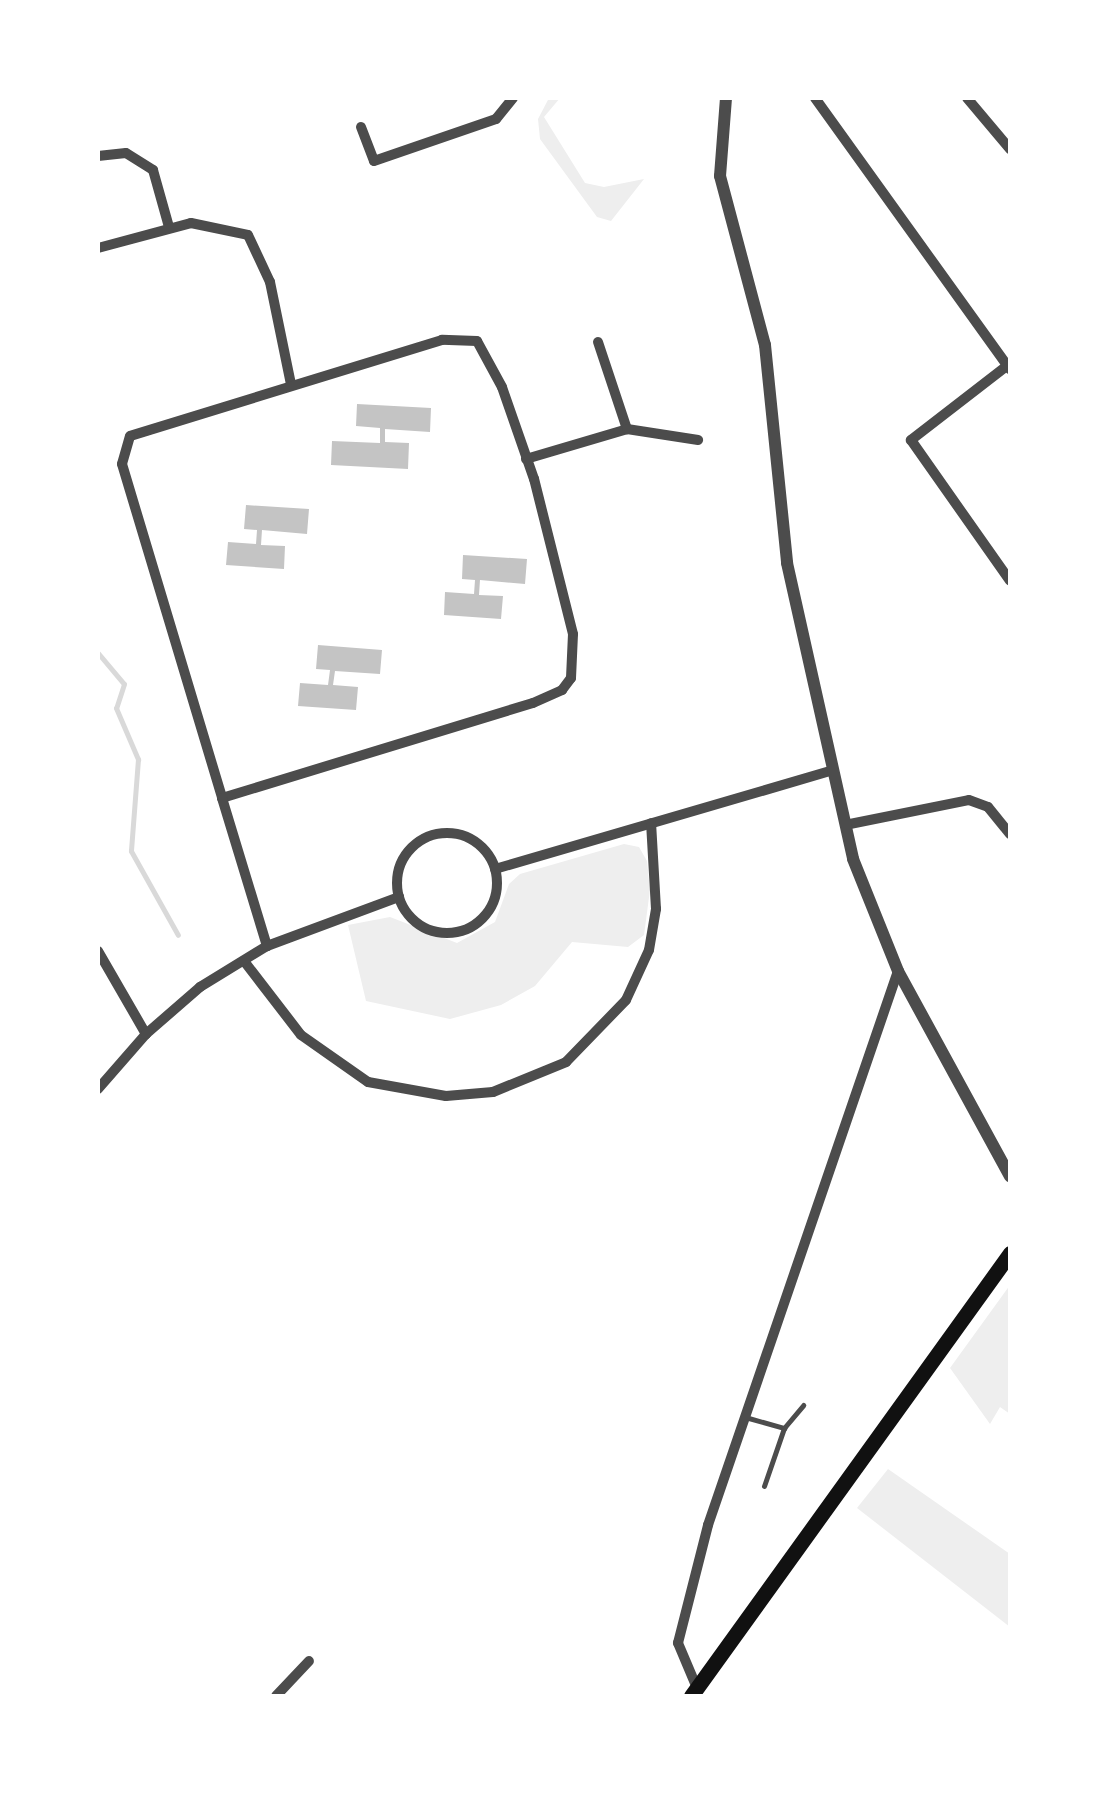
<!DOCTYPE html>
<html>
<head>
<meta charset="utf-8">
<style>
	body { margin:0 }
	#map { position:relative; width:1108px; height:1794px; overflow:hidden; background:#fff; font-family:Merriweather,serif }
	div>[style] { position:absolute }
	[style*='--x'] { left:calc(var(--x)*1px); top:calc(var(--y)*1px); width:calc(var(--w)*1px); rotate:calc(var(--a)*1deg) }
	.green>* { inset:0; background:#eee }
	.stream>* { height:5px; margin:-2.5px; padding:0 2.5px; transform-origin:2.5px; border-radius:2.5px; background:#d9d9d9 }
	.building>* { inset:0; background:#c4c4c4 }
	.service>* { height:5px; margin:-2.5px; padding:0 2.5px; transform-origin:2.5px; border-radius:2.5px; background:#4c4c4c }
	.minor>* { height:10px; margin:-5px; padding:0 5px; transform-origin:5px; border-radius:5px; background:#4c4c4c }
	.minor>.ring { margin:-5px; padding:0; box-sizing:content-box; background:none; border:10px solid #4c4c4c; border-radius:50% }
	.tertiary>* { height:12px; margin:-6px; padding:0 6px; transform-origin:6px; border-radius:6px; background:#4c4c4c }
	.primary>* { height:15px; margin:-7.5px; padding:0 7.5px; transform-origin:7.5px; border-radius:7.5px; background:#111 }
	span { translate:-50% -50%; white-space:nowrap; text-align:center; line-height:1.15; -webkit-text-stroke:8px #fff; paint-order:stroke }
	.frame { position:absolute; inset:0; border:100px solid #fff; pointer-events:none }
</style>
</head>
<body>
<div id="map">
	<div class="green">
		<div style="clip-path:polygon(549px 98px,560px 98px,544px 117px,585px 183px,604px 187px,644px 179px,611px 221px,597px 217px,540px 139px,538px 119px)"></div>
		<div style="clip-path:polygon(624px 844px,639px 847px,647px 861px,650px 890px,644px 935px,628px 947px,572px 942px,535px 986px,501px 1005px,450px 1019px,366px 1001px,348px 925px,390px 917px,457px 943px,495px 922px,509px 884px,520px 874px)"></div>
		<div style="clip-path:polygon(1010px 1285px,1010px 1414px,1000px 1407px,990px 1424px,950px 1368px)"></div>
		<div style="clip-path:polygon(888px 1469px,1010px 1554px,1010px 1627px,857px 1508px)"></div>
	</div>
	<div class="stream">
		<div style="--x:98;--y:653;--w:40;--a:50"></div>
		<div style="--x:124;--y:684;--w:25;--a:108"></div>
		<div style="--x:116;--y:708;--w:56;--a:66.7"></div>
		<div style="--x:138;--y:759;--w:92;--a:94.4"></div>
		<div style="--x:131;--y:851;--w:96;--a:60.8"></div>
	</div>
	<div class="building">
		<div style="clip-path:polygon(357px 404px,431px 408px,430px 432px,385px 429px,385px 442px,409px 443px,408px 469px,331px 465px,332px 441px,380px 443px,380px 428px,356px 426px)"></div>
		<div style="clip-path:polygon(246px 505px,309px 509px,307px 534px,262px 530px,261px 545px,285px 546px,284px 569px,226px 565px,228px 542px,256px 544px,257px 530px,244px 529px)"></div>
		<div style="clip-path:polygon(463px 555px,527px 559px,525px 584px,480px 580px,479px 595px,503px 596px,501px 619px,444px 615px,445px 592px,474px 594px,475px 580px,462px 579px)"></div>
		<div style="clip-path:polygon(318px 645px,382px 650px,380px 674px,335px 671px,333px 685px,358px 687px,356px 710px,298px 706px,300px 683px,328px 685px,330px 670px,316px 669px)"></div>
	</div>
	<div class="service">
		<div style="--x:745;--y:1417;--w:41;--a:15.8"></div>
		<div style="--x:764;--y:1486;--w:61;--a:-71"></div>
		<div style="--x:784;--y:1428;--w:30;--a:-50"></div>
	</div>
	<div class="minor">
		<div style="--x:815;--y:98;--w:334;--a:54.3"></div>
		<div style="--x:967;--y:98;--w:67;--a:49.9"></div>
		<div style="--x:361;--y:127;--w:36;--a:69"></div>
		<div style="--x:374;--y:161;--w:129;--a:-19"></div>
		<div style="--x:496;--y:119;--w:27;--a:-51"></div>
		<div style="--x:98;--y:156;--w:28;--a:-6"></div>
		<div style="--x:126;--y:153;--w:32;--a:32"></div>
		<div style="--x:153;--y:170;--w:59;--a:74.3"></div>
		<div style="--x:98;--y:248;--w:96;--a:-15"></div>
		<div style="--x:191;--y:223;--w:58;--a:11.9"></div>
		<div style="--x:248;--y:235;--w:52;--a:64.9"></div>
		<div style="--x:270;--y:282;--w:104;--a:78.4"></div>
		<div style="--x:598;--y:342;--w:92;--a:71.6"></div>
		<div style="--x:1008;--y:365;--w:123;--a:142.3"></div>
		<div style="--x:911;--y:440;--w:172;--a:54.9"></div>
		<div style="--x:526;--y:459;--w:105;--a:-16.5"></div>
		<div style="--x:627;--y:429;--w:72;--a:8.8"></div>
		<div style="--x:222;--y:798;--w:325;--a:-17"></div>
		<div style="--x:533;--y:703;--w:32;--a:-24"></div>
		<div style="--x:562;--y:690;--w:15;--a:-53"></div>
		<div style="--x:571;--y:678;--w:44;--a:-87.4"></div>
		<div style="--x:573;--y:634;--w:160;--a:-104.1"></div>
		<div style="--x:534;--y:479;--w:97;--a:-109.2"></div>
		<div style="--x:502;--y:387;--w:52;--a:-118.5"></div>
		<div style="--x:477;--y:341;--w:35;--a:-178"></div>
		<div style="--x:442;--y:340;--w:326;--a:162.9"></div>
		<div style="--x:130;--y:436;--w:29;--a:106"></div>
		<div style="--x:122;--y:464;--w:349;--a:73.3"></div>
		<div style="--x:222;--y:798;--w:155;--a:73.1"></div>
		<div style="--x:845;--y:825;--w:126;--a:-11.4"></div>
		<div style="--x:969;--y:800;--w:20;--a:20"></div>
		<div style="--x:988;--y:807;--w:35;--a:51"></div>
		<div class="ring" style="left:397px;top:833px;width:90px;height:90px"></div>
		<div style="--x:495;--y:869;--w:349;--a:-16.3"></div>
		<div style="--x:98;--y:951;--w:96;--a:60"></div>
		<div style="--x:244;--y:961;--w:93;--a:52.4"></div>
		<div style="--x:301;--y:1035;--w:82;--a:35"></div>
		<div style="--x:368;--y:1082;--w:79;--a:10.2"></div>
		<div style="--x:446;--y:1096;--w:47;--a:-4.9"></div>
		<div style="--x:493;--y:1092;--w:79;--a:-22.3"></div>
		<div style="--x:566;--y:1062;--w:86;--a:-45.9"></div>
		<div style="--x:626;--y:1000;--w:55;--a:-65.3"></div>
		<div style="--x:649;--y:950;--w:42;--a:-80.3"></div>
		<div style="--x:656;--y:909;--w:86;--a:-93.3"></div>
		<div style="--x:98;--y:1089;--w:73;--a:-48.9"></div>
		<div style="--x:146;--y:1034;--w:72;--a:-41"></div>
		<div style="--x:200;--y:987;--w:79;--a:-31.5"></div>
		<div style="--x:267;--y:946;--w:141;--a:-20.4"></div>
		<div style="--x:697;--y:1688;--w:49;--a:-112.9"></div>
		<div style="--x:678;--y:1643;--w:122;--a:-75.7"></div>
		<div style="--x:708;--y:1525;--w:586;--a:-71.07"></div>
		<div style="--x:276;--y:1696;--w:48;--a:-46.7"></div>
	</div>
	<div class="tertiary">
		<div style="--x:726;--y:98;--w:78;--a:94.4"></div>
		<div style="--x:720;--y:176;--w:175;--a:75.1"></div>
		<div style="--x:765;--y:345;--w:219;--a:84.2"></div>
		<div style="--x:787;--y:563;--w:303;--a:77.4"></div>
		<div style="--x:853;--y:859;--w:121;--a:68.1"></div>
		<div style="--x:898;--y:971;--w:234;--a:61.4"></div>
	</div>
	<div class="primary">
		<div style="--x:691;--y:1696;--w:546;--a:-54.24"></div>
	</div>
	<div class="frame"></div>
</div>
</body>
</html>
